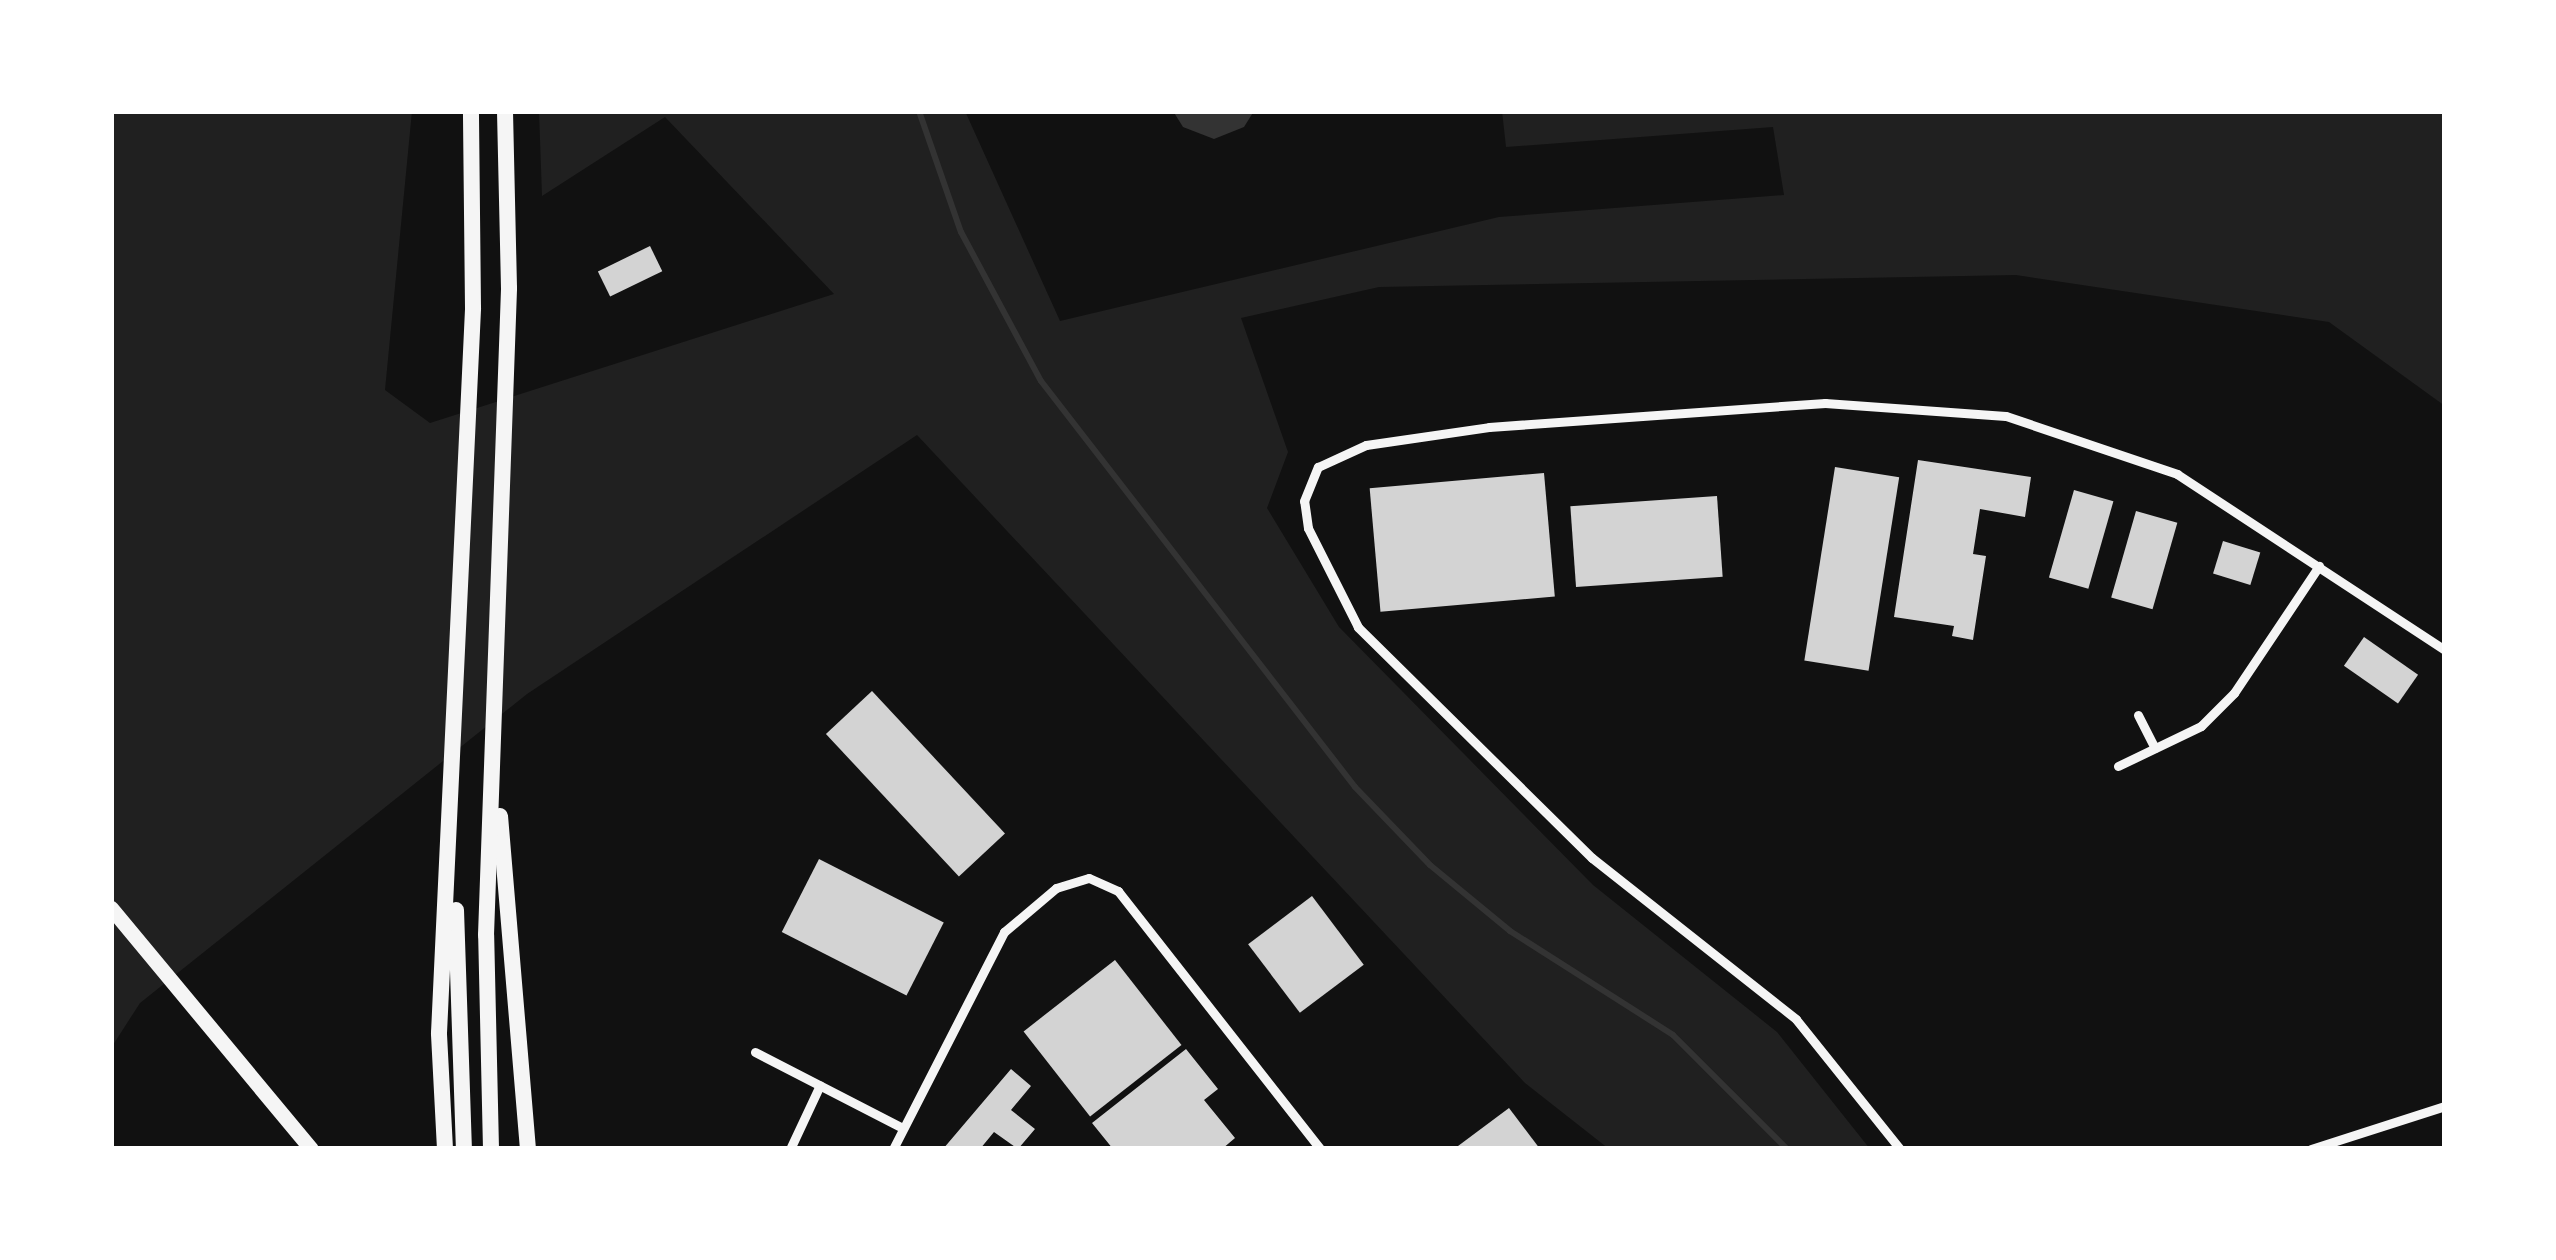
<!DOCTYPE html>
<html>
<head>
<meta charset="utf-8">
<style>
	body { margin:0 }
	#map { position:relative; width:2556px; height:1260px; overflow:hidden; background:#111; font-family:Manrope,sans-serif }
	div>[style] { position:absolute }
	[style*='--x'] { left:calc(var(--x)*1px); top:calc(var(--y)*1px); width:calc(var(--w)*1px); rotate:calc(var(--a)*1deg) }
	.green>* { inset:0; background:#202020 }
	.water>* { inset:0; background:#333 }
	.stream>* { height:6px; margin:-3px; padding:0 3px; transform-origin:3px; border-radius:3px; background:#333 }
	.building>* { inset:0; background:#d3d3d3; transform-origin:0 0 }
	.minor>* { height:9px; margin:-4.5px; padding:0 4.5px; transform-origin:4.5px; border-radius:4.5px; background:#f5f5f5 }
	.primary>* { height:15px; margin:-7.5px; padding:0 7.5px; transform-origin:7.5px; border-radius:7.5px; background:#f5f5f5 }
	.trunk>* { height:16px; margin:-8px; padding:0 8px; transform-origin:8px; border-radius:8px; background:#f5f5f5 }
	span { translate:-50% -50%; white-space:nowrap; text-align:center; line-height:1.15; -webkit-text-stroke:10px #fff; paint-order:stroke }
	.frame { position:absolute; inset:0; border:114px solid #fff; pointer-events:none }
</style>
</head>
<body>
<div id="map">
	<div class="green">
		<div style="clip-path:polygon(111px 111px,412px 111px,385px 390px,430px 423px,834px 294px,665px 117px,542px 196px,539px 111px,965px 111px,1060px 321px,1499px 217px,1784px 195px,1773px 127px,1506px 147px,1502px 111px,2445px 111px,2445px 406px,2329px 322px,2016px 275px,1379px 287px,1241px 318px,1288px 452px,1267px 508px,1339px 627px,1593px 885px,1777px 1032px,1870px 1149px,1609px 1149px,1525px 1083px,917px 435px,527px 694px,140px 1003px,111px 1048px)"></div>
	</div>
	<div class="water">
		<div style="clip-path:polygon(1173px 111px,1254px 111px,1244px 127px,1214px 139px,1183px 127px)"></div>
	</div>
	<div class="stream">
		<div style="--x:919;--y:111;--w:128;--a:70.9"></div>
		<div style="--x:961;--y:232;--w:169;--a:61.8"></div>
		<div style="--x:1041;--y:381;--w:513;--a:52.28"></div>
		<div style="--x:1355;--y:787;--w:108;--a:46.1"></div>
		<div style="--x:1430;--y:865;--w:104;--a:39.5"></div>
		<div style="--x:1510;--y:931;--w:193;--a:32.5"></div>
		<div style="--x:1673;--y:1035;--w:161;--a:45"></div>
	</div>
	<div class="building">
		<div style="left:650px;top:246px;width:28px;height:58px;rotate:64deg"></div>
		<div style="clip-path:polygon(1918px 460px,2031px 477px,2025px 517px,1980px 509px,1973px 554px,1986px 556px,1973px 640px,1952px 636px,1954px 626px,1894px 617px)"></div>
		<div style="left:1835px;top:467px;width:65px;height:196px;rotate:9deg"></div>
		<div style="left:1544px;top:473px;width:124px;height:175px;rotate:85deg"></div>
		<div style="left:2074px;top:490px;width:41px;height:91px;rotate:16deg"></div>
		<div style="left:1717px;top:496px;width:81px;height:147px;rotate:86deg"></div>
		<div style="left:2136px;top:511px;width:43px;height:90px;rotate:16deg"></div>
		<div style="left:2223px;top:541px;width:39px;height:34px;rotate:17deg"></div>
		<div style="left:2364px;top:637px;width:66px;height:35px;rotate:35deg"></div>
		<div style="left:872px;top:691px;width:195px;height:63px;rotate:47deg"></div>
		<div style="left:819px;top:859px;width:140px;height:82px;rotate:27deg"></div>
		<div style="left:1312px;top:896px;width:86px;height:80px;rotate:53deg"></div>
		<div style="left:1115px;top:960px;width:108px;height:116px;rotate:52deg"></div>
		<div style="clip-path:polygon(1186px 1049px,1218px 1089px,1204px 1100px,1235px 1138px,1222px 1149px,1113px 1149px,1092px 1123px)"></div>
		<div style="clip-path:polygon(1011px 1069px,1031px 1086px,1011px 1110px,1035px 1129px,1018px 1149px,994px 1132px,980px 1149px,943px 1149px)"></div>
		<div style="clip-path:polygon(1509px 1108px,1540px 1149px,1454px 1149px)"></div>
	</div>
	<div class="minor">
		<div style="--x:2138;--y:715;--w:37;--a:63"></div>
		<div style="--x:2118;--y:766;--w:92;--a:-25.7"></div>
		<div style="--x:2201;--y:726;--w:47;--a:-45"></div>
		<div style="--x:2234;--y:693;--w:153;--a:-56.2"></div>
		<div style="--x:755;--y:1052;--w:166;--a:27.2"></div>
		<div style="--x:791;--y:1147;--w:68;--a:-64.9"></div>
		<div style="--x:893;--y:1149;--w:244;--a:-62.9"></div>
		<div style="--x:1004;--y:932;--w:68;--a:-40.2"></div>
		<div style="--x:1056;--y:888;--w:34;--a:-17"></div>
		<div style="--x:1089;--y:878;--w:32;--a:24"></div>
		<div style="--x:1118;--y:891;--w:328;--a:51.9"></div>
		<div style="--x:1900;--y:1149;--w:166;--a:-128.7"></div>
		<div style="--x:1796;--y:1019;--w:260;--a:-141.7"></div>
		<div style="--x:1592;--y:858;--w:329;--a:-135.4"></div>
		<div style="--x:1358;--y:627;--w:111;--a:-116.8"></div>
		<div style="--x:1308;--y:528;--w:27;--a:-98"></div>
		<div style="--x:1304;--y:501;--w:37;--a:-68"></div>
		<div style="--x:1318;--y:467;--w:53;--a:-24.6"></div>
		<div style="--x:1366;--y:445;--w:124;--a:-8.3"></div>
		<div style="--x:1489;--y:427;--w:337;--a:-4.1"></div>
		<div style="--x:1825;--y:403;--w:181;--a:4.1"></div>
		<div style="--x:2006;--y:416;--w:181;--a:18.7"></div>
		<div style="--x:2177;--y:474;--w:321;--a:33.3"></div>
		<div style="--x:2311;--y:1149;--w:141;--a:-17.8"></div>
	</div>
	<div class="primary">
		<div style="--x:111;--y:908;--w:313;--a:50.3"></div>
	</div>
	<div class="trunk">
		<div style="--x:500;--y:816;--w:334;--a:85.2"></div>
		<div style="--x:456;--y:910;--w:239;--a:88.1"></div>
		<div style="--x:445;--y:1149;--w:116;--a:-93"></div>
		<div style="--x:439;--y:1033;--w:726;--a:-87.31"></div>
		<div style="--x:473;--y:308;--w:197;--a:-90.6"></div>
		<div style="--x:491;--y:1149;--w:214;--a:-91.3"></div>
		<div style="--x:486;--y:935;--w:647;--a:-87.96"></div>
		<div style="--x:509;--y:288;--w:177;--a:-91.3"></div>
	</div>
	<div class="frame"></div>
</div>
</body>
</html>
